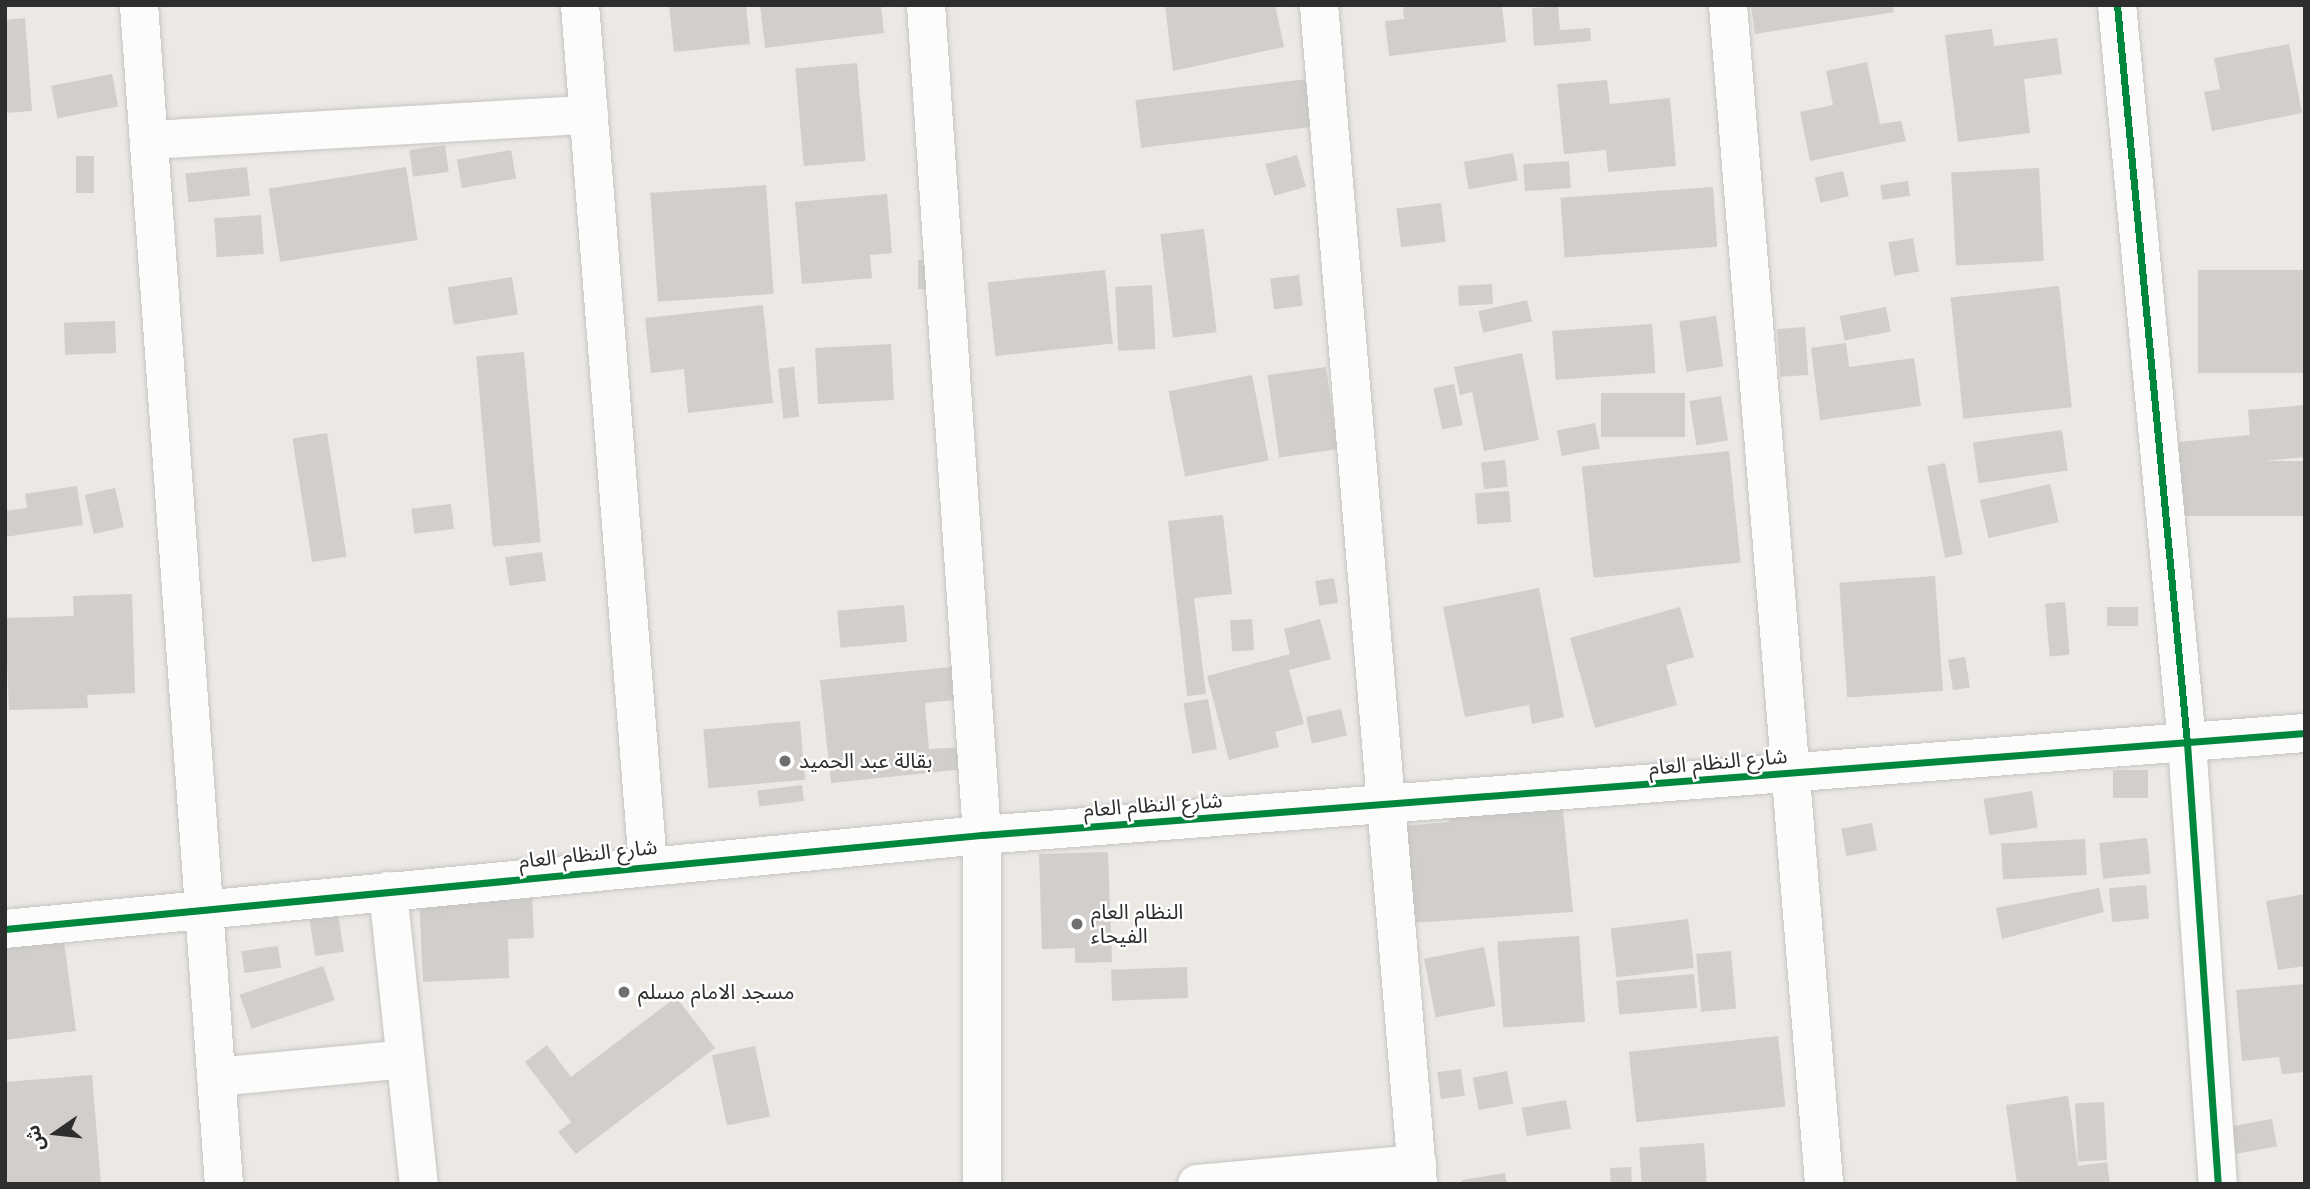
<!DOCTYPE html>
<html>
<head>
<meta charset="utf-8">
<style>
	body { margin:0 }
	#map { position:relative; width:2310px; height:1189px; overflow:hidden; background:#ece8e4; font-family:Arial,"Noto Sans Arabic",sans-serif }
	div>[style] { position:absolute }
	[style*='--x'] { left:calc(var(--x)*1px); top:calc(var(--y)*1px); width:calc(var(--w)*1px); rotate:calc(var(--a)*1deg) }
	.building>* { inset:0; background:#d1cecb; transform-origin:0 0 }
	.roads { filter:drop-shadow(0 0 2px #c5c4c5) drop-shadow(0 0 2px #c5c4c5) }
	.street>* { height:38px; margin:-19px; padding:0 19px; transform-origin:19px; border-radius:19px; background:#fcfcfb }
	.secondary>* { height:38px; margin:-19px; padding:0 19px; transform-origin:19px; border-radius:19px; background:#fcfcfb }
	.cycleway>* { height:7px; margin:-3.5px; padding:0 3.5px; transform-origin:3.5px; border-radius:3.5px; background:#00873e }
	.dots>* { width:19px; height:19px; translate:-50% -50%; box-sizing:border-box; border:4px solid #fff; border-radius:50% }
	span { translate:-50% -50%; white-space:nowrap; text-align:center; line-height:1.15; -webkit-text-stroke:5px #fff; paint-order:stroke }
	.poi-label { font-size:21px; color:#2e2e2e }
	.left { translate:0 -50%; text-align:left }
	.street-label { font-size:21px; color:#2e2e2e }
	.frame { position:absolute; inset:0; border:7px solid #2e2e2e; pointer-events:none }
	.north { position:absolute; left:21px; top:1098px; width:70px; height:70px; -webkit-text-stroke:5px #fff; paint-order:stroke; rotate:256deg; font-size:19px; font-weight:700; line-height:28px; text-align:center; color:#2e2e2e }
	.north::after { content:''; display:block; margin:auto; width:24px; height:32px; background:#2e2e2e; clip-path:polygon(50% 0,100% 100%,50% 72%,0 100%) }
</style>
</head>
<body>
<div id="map">
	<div class="building">
		<div style="clip-path:polygon(669px 5px,746px 5px,750px 44px,674px 52px)"></div>
		<div style="clip-path:polygon(760px 5px,881px 5px,884px 33px,765px 48px)"></div>
		<div style="clip-path:polygon(1165px 5px,1275px 5px,1284px 47px,1173px 71px)"></div>
		<div style="clip-path:polygon(1403px 5px,1502px 5px,1506px 42px,1389px 56px,1385px 21px,1404px 19px)"></div>
		<div style="clip-path:polygon(1751px 5px,1893px 5px,1894px 12px,1755px 34px)"></div>
		<div style="clip-path:polygon(1558px 6px,1560px 30px,1590px 28px,1591px 41px,1534px 46px,1532px 8px)"></div>
		<div style="clip-path:polygon(25px 18px,32px 111px,5px 113px,5px 20px)"></div>
		<div style="clip-path:polygon(1992px 29px,1994px 46px,2057px 38px,2062px 74px,2024px 79px,2030px 133px,1958px 142px,1945px 35px)"></div>
		<div style="clip-path:polygon(2289px 44px,2302px 113px,2212px 131px,2204px 92px,2220px 89px,2214px 58px)"></div>
		<div style="clip-path:polygon(1867px 62px,1880px 124px,1901px 121px,1906px 141px,1810px 161px,1800px 112px,1833px 105px,1826px 71px)"></div>
		<div style="left:857px;top:63px;width:98px;height:62px;rotate:85deg"></div>
		<div style="left:112px;top:74px;width:33px;height:62px;rotate:79deg"></div>
		<div style="left:1307px;top:79px;width:48px;height:173px;rotate:83deg"></div>
		<div style="clip-path:polygon(1607px 80px,1610px 104px,1670px 98px,1676px 166px,1608px 172px,1606px 150px,1564px 154px,1557px 84px)"></div>
		<div style="left:445px;top:145px;width:27px;height:36px;rotate:82deg"></div>
		<div style="left:511px;top:150px;width:29px;height:55px;rotate:80deg"></div>
		<div style="left:1513px;top:153px;width:28px;height:50px;rotate:80deg"></div>
		<div style="left:1297px;top:155px;width:33px;height:33px;rotate:74deg"></div>
		<div style="left:76px;top:156px;width:18px;height:37px"></div>
		<div style="left:1569px;top:161px;width:27px;height:46px;rotate:86deg"></div>
		<div style="left:247px;top:167px;width:29px;height:62px;rotate:84deg"></div>
		<div style="left:406px;top:167px;width:74px;height:139px;rotate:81deg"></div>
		<div style="left:2039px;top:168px;width:93px;height:88px;rotate:87deg"></div>
		<div style="left:1843px;top:171px;width:26px;height:29px;rotate:77deg"></div>
		<div style="left:1908px;top:181px;width:15px;height:28px;rotate:82deg"></div>
		<div style="left:766px;top:185px;width:109px;height:116px;rotate:86deg"></div>
		<div style="left:1713px;top:187px;width:60px;height:153px;rotate:86deg"></div>
		<div style="clip-path:polygon(887px 194px,892px 253px,870px 255px,872px 278px,802px 284px,795px 202px)"></div>
		<div style="left:1441px;top:203px;width:39px;height:45px;rotate:83deg"></div>
		<div style="left:261px;top:215px;width:39px;height:47px;rotate:86deg"></div>
		<div style="left:1204px;top:229px;width:104px;height:44px;rotate:83deg"></div>
		<div style="left:1913px;top:238px;width:34px;height:25px;rotate:80deg"></div>
		<div style="left:918px;top:260px;width:23px;height:29px"></div>
		<div style="left:1105px;top:270px;width:74px;height:118px;rotate:84deg"></div>
		<div style="left:2305px;top:270px;width:103px;height:107px;rotate:90deg"></div>
		<div style="left:1299px;top:275px;width:31px;height:29px;rotate:83deg"></div>
		<div style="left:512px;top:277px;width:38px;height:65px;rotate:81deg"></div>
		<div style="left:1492px;top:284px;width:20px;height:34px;rotate:87deg"></div>
		<div style="left:1152px;top:285px;width:64px;height:37px;rotate:87deg"></div>
		<div style="left:2059px;top:286px;width:122px;height:109px;rotate:84deg"></div>
		<div style="left:1527px;top:300px;width:22px;height:50px;rotate:77deg"></div>
		<div style="clip-path:polygon(763px 305px,773px 403px,688px 413px,684px 369px,651px 373px,645px 318px)"></div>
		<div style="left:1886px;top:307px;width:25px;height:47px;rotate:79deg"></div>
		<div style="left:1716px;top:316px;width:51px;height:37px;rotate:82deg"></div>
		<div style="left:115px;top:321px;width:32px;height:51px;rotate:88deg"></div>
		<div style="left:1652px;top:324px;width:49px;height:100px;rotate:86deg"></div>
		<div style="left:1805px;top:327px;width:48px;height:28px;rotate:86deg"></div>
		<div style="clip-path:polygon(1846px 343px,1849px 367px,1914px 358px,1921px 406px,1820px 420px,1811px 348px)"></div>
		<div style="left:891px;top:344px;width:56px;height:76px;rotate:87deg"></div>
		<div style="left:524px;top:352px;width:191px;height:48px;rotate:85deg"></div>
		<div style="clip-path:polygon(1522px 353px,1539px 440px,1484px 451px,1472px 392px,1460px 395px,1454px 367px)"></div>
		<div style="left:794px;top:367px;width:50px;height:16px;rotate:84deg"></div>
		<div style="left:1326px;top:367px;width:83px;height:59px;rotate:82deg"></div>
		<div style="left:1252px;top:375px;width:87px;height:85px;rotate:79deg"></div>
		<div style="left:1454px;top:384px;width:42px;height:21px;rotate:78deg"></div>
		<div style="left:1685px;top:393px;width:44px;height:84px;rotate:90deg"></div>
		<div style="left:1721px;top:396px;width:45px;height:32px;rotate:81deg"></div>
		<div style="clip-path:polygon(2305px 405px,2305px 457px,2180px 469px,2178px 442px,2250px 435px,2248px 410px)"></div>
		<div style="left:1595px;top:423px;width:26px;height:39px;rotate:79deg"></div>
		<div style="left:2062px;top:430px;width:41px;height:90px;rotate:82deg"></div>
		<div style="left:327px;top:433px;width:125px;height:35px;rotate:81deg"></div>
		<div style="left:1729px;top:451px;width:112px;height:148px;rotate:84deg"></div>
		<div style="left:1505px;top:460px;width:27px;height:24px;rotate:84deg"></div>
		<div style="left:2305px;top:461px;width:55px;height:129px;rotate:90deg"></div>
		<div style="left:1945px;top:463px;width:93px;height:18px;rotate:79deg"></div>
		<div style="left:2050px;top:484px;width:39px;height:72px;rotate:77deg"></div>
		<div style="clip-path:polygon(77px 486px,83px 525px,5px 537px,5px 511px,27px 508px,25px 494px)"></div>
		<div style="left:115px;top:488px;width:40px;height:31px;rotate:77deg"></div>
		<div style="left:1509px;top:491px;width:31px;height:34px;rotate:86deg"></div>
		<div style="left:451px;top:504px;width:25px;height:40px;rotate:83deg"></div>
		<div style="clip-path:polygon(1223px 515px,1232px 594px,1194px 598px,1206px 694px,1187px 696px,1168px 521px)"></div>
		<div style="left:542px;top:552px;width:29px;height:37px;rotate:82deg"></div>
		<div style="left:1935px;top:576px;width:115px;height:96px;rotate:86deg"></div>
		<div style="left:1334px;top:578px;width:25px;height:19px;rotate:81deg"></div>
		<div style="clip-path:polygon(1539px 588px,1564px 717px,1532px 724px,1529px 705px,1465px 717px,1443px 607px)"></div>
		<div style="clip-path:polygon(132px 594px,135px 693px,87px 695px,88px 708px,9px 710px,5px 618px,74px 616px,73px 596px)"></div>
		<div style="left:2065px;top:602px;width:53px;height:20px;rotate:85deg"></div>
		<div style="left:904px;top:605px;width:37px;height:67px;rotate:85deg"></div>
		<div style="clip-path:polygon(1680px 607px,1694px 657px,1666px 665px,1677px 705px,1595px 728px,1570px 638px)"></div>
		<div style="left:2107px;top:607px;width:31px;height:19px"></div>
		<div style="left:1252px;top:619px;width:31px;height:22px;rotate:86deg"></div>
		<div style="clip-path:polygon(1320px 619px,1331px 659px,1289px 670px,1304px 724px,1275px 732px,1279px 747px,1229px 760px,1207px 676px,1290px 654px,1284px 629px)"></div>
		<div style="left:1965px;top:657px;width:31px;height:17px;rotate:81deg"></div>
		<div style="clip-path:polygon(961px 666px,965px 699px,925px 703px,929px 749px,962px 747px,965px 769px,831px 783px,820px 680px)"></div>
		<div style="left:1208px;top:699px;width:51px;height:25px;rotate:80deg"></div>
		<div style="left:1341px;top:709px;width:27px;height:36px;rotate:77deg"></div>
		<div style="left:800px;top:721px;width:59px;height:97px;rotate:85deg"></div>
		<div style="left:2113px;top:770px;width:35px;height:28px"></div>
		<div style="left:802px;top:785px;width:16px;height:45px;rotate:83deg"></div>
		<div style="left:2032px;top:791px;width:37px;height:49px;rotate:81deg"></div>
		<div style="clip-path:polygon(1562px 800px,1573px 912px,1411px 923px,1402px 826px,1449px 822px,1448px 811px)"></div>
		<div style="left:1872px;top:823px;width:28px;height:31px;rotate:80deg"></div>
		<div style="left:2147px;top:838px;width:36px;height:48px;rotate:84deg"></div>
		<div style="left:2085px;top:839px;width:36px;height:84px;rotate:87deg"></div>
		<div style="clip-path:polygon(1108px 852px,1112px 962px,1075px 963px,1075px 948px,1042px 949px,1039px 854px)"></div>
		<div style="left:2146px;top:885px;width:34px;height:37px;rotate:85deg"></div>
		<div style="clip-path:polygon(2099px 888px,2104px 912px,2002px 939px,1996px 908px)"></div>
		<div style="clip-path:polygon(532px 892px,534px 938px,508px 939px,509px 978px,423px 982px,419px 897px)"></div>
		<div style="clip-path:polygon(2305px 894px,2305px 966px,2278px 970px,2266px 901px)"></div>
		<div style="left:337px;top:908px;width:44px;height:29px;rotate:81deg"></div>
		<div style="left:1688px;top:919px;width:49px;height:78px;rotate:83deg"></div>
		<div style="clip-path:polygon(62px 927px,76px 1031px,5px 1040px,5px 934px)"></div>
		<div style="left:1579px;top:936px;width:86px;height:82px;rotate:86deg"></div>
		<div style="left:278px;top:946px;width:22px;height:37px;rotate:82deg"></div>
		<div style="left:1484px;top:947px;width:60px;height:61px;rotate:79deg"></div>
		<div style="left:1731px;top:951px;width:58px;height:35px;rotate:85deg"></div>
		<div style="left:323px;top:966px;width:36px;height:88px;rotate:71deg"></div>
		<div style="left:1187px;top:967px;width:31px;height:76px;rotate:88deg"></div>
		<div style="left:1694px;top:974px;width:34px;height:78px;rotate:85deg"></div>
		<div style="clip-path:polygon(2305px 984px,2305px 1072px,2282px 1074px,2279px 1057px,2242px 1061px,2236px 990px)"></div>
		<div style="clip-path:polygon(676px 997px,715px 1048px,576px 1154px,558px 1132px,571px 1122px,525px 1062px,547px 1045px,571px 1077px)"></div>
		<div style="left:1778px;top:1036px;width:71px;height:150px;rotate:84deg"></div>
		<div style="left:755px;top:1046px;width:72px;height:44px;rotate:78deg"></div>
		<div style="left:1461px;top:1069px;width:27px;height:24px;rotate:82deg"></div>
		<div style="left:1507px;top:1071px;width:33px;height:35px;rotate:79deg"></div>
		<div style="clip-path:polygon(92px 1075px,101px 1184px,5px 1184px,5px 1082px)"></div>
		<div style="clip-path:polygon(2068px 1096px,2078px 1166px,2107px 1162px,2110px 1184px,2017px 1184px,2006px 1105px)"></div>
		<div style="left:1566px;top:1100px;width:29px;height:45px;rotate:80deg"></div>
		<div style="left:2104px;top:1102px;width:58px;height:29px;rotate:87deg"></div>
		<div style="left:2272px;top:1119px;width:28px;height:43px;rotate:80deg"></div>
		<div style="left:1704px;top:1143px;width:41px;height:65px;rotate:86deg"></div>
		<div style="left:1631px;top:1167px;width:17px;height:21px;rotate:87deg"></div>
		<div style="clip-path:polygon(1505px 1173px,1507px 1184px,1463px 1184px,1462px 1180px)"></div>
	</div>
	<div class="roads">
		<div class="street">
			<div style="--x:139;--y:5;--w:1182;--a:85.88"></div>
			<div style="--x:580;--y:5;--w:864;--a:85.48"></div>
			<div style="--x:926;--y:5;--w:832;--a:86.14"></div>
			<div style="--x:982;--y:835;--w:349;--a:90"></div>
			<div style="--x:1319;--y:5;--w:1183;--a:85.2"></div>
			<div style="--x:1728;--y:5;--w:1183;--a:85.34"></div>
			<div style="--x:2117;--y:5;--w:741;--a:84.58"></div>
			<div style="--x:2187;--y:743;--w:442;--a:86"></div>
			<div style="--x:150;--y:140;--w:440;--a:-3.3"></div>
			<div style="--x:388;--y:891;--w:295;--a:84"></div>
			<div style="--x:216;--y:1077;--w:190;--a:-5.4"></div>
			<div style="--x:1197;--y:1184;--w:221;--a:-5.2"></div>
		</div>
		<div class="secondary">
			<div style="--x:5;--y:929;--w:982;--a:-5.5"></div>
			<div style="--x:982;--y:835;--w:1327;--a:-4.41"></div>
		</div>
	</div>
	<div class="cycleway">
		<div style="--x:2117;--y:5;--w:741;--a:84.58"></div>
		<div style="--x:2187;--y:743;--w:442;--a:86"></div>
		<div style="--x:5;--y:929;--w:982;--a:-5.5"></div>
		<div style="--x:982;--y:835;--w:1327;--a:-4.41"></div>
	</div>
	<div class="dots">
		<div style="left:785px;top:761px;background:#706f6e"></div>
		<div style="left:1077px;top:924px;background:#706f6e"></div>
		<div style="left:624px;top:992px;background:#706f6e"></div>
	</div>
	<div class="poi-label">
		<span class="left" style="left:799px;top:761px">بقالة عبد الحميد</span>
		<span class="left" style="left:1091px;top:924px">النظام العام<br>الفيحاء</span>
		<span class="left" style="left:638px;top:992px">مسجد الامام مسلم</span>
	</div>
	<div class="street-label">
		<span style="left:1718px;top:762px;rotate:-5deg">شارع النظام العام</span>
		<span style="left:1153px;top:805px;rotate:-4deg">شارع النظام العام</span>
		<span style="left:588px;top:854px;rotate:-6deg">شارع النظام العام</span>
	</div>
	<div class="frame"></div>
	<div class="north">ش</div>
</div>
</body>
</html>
